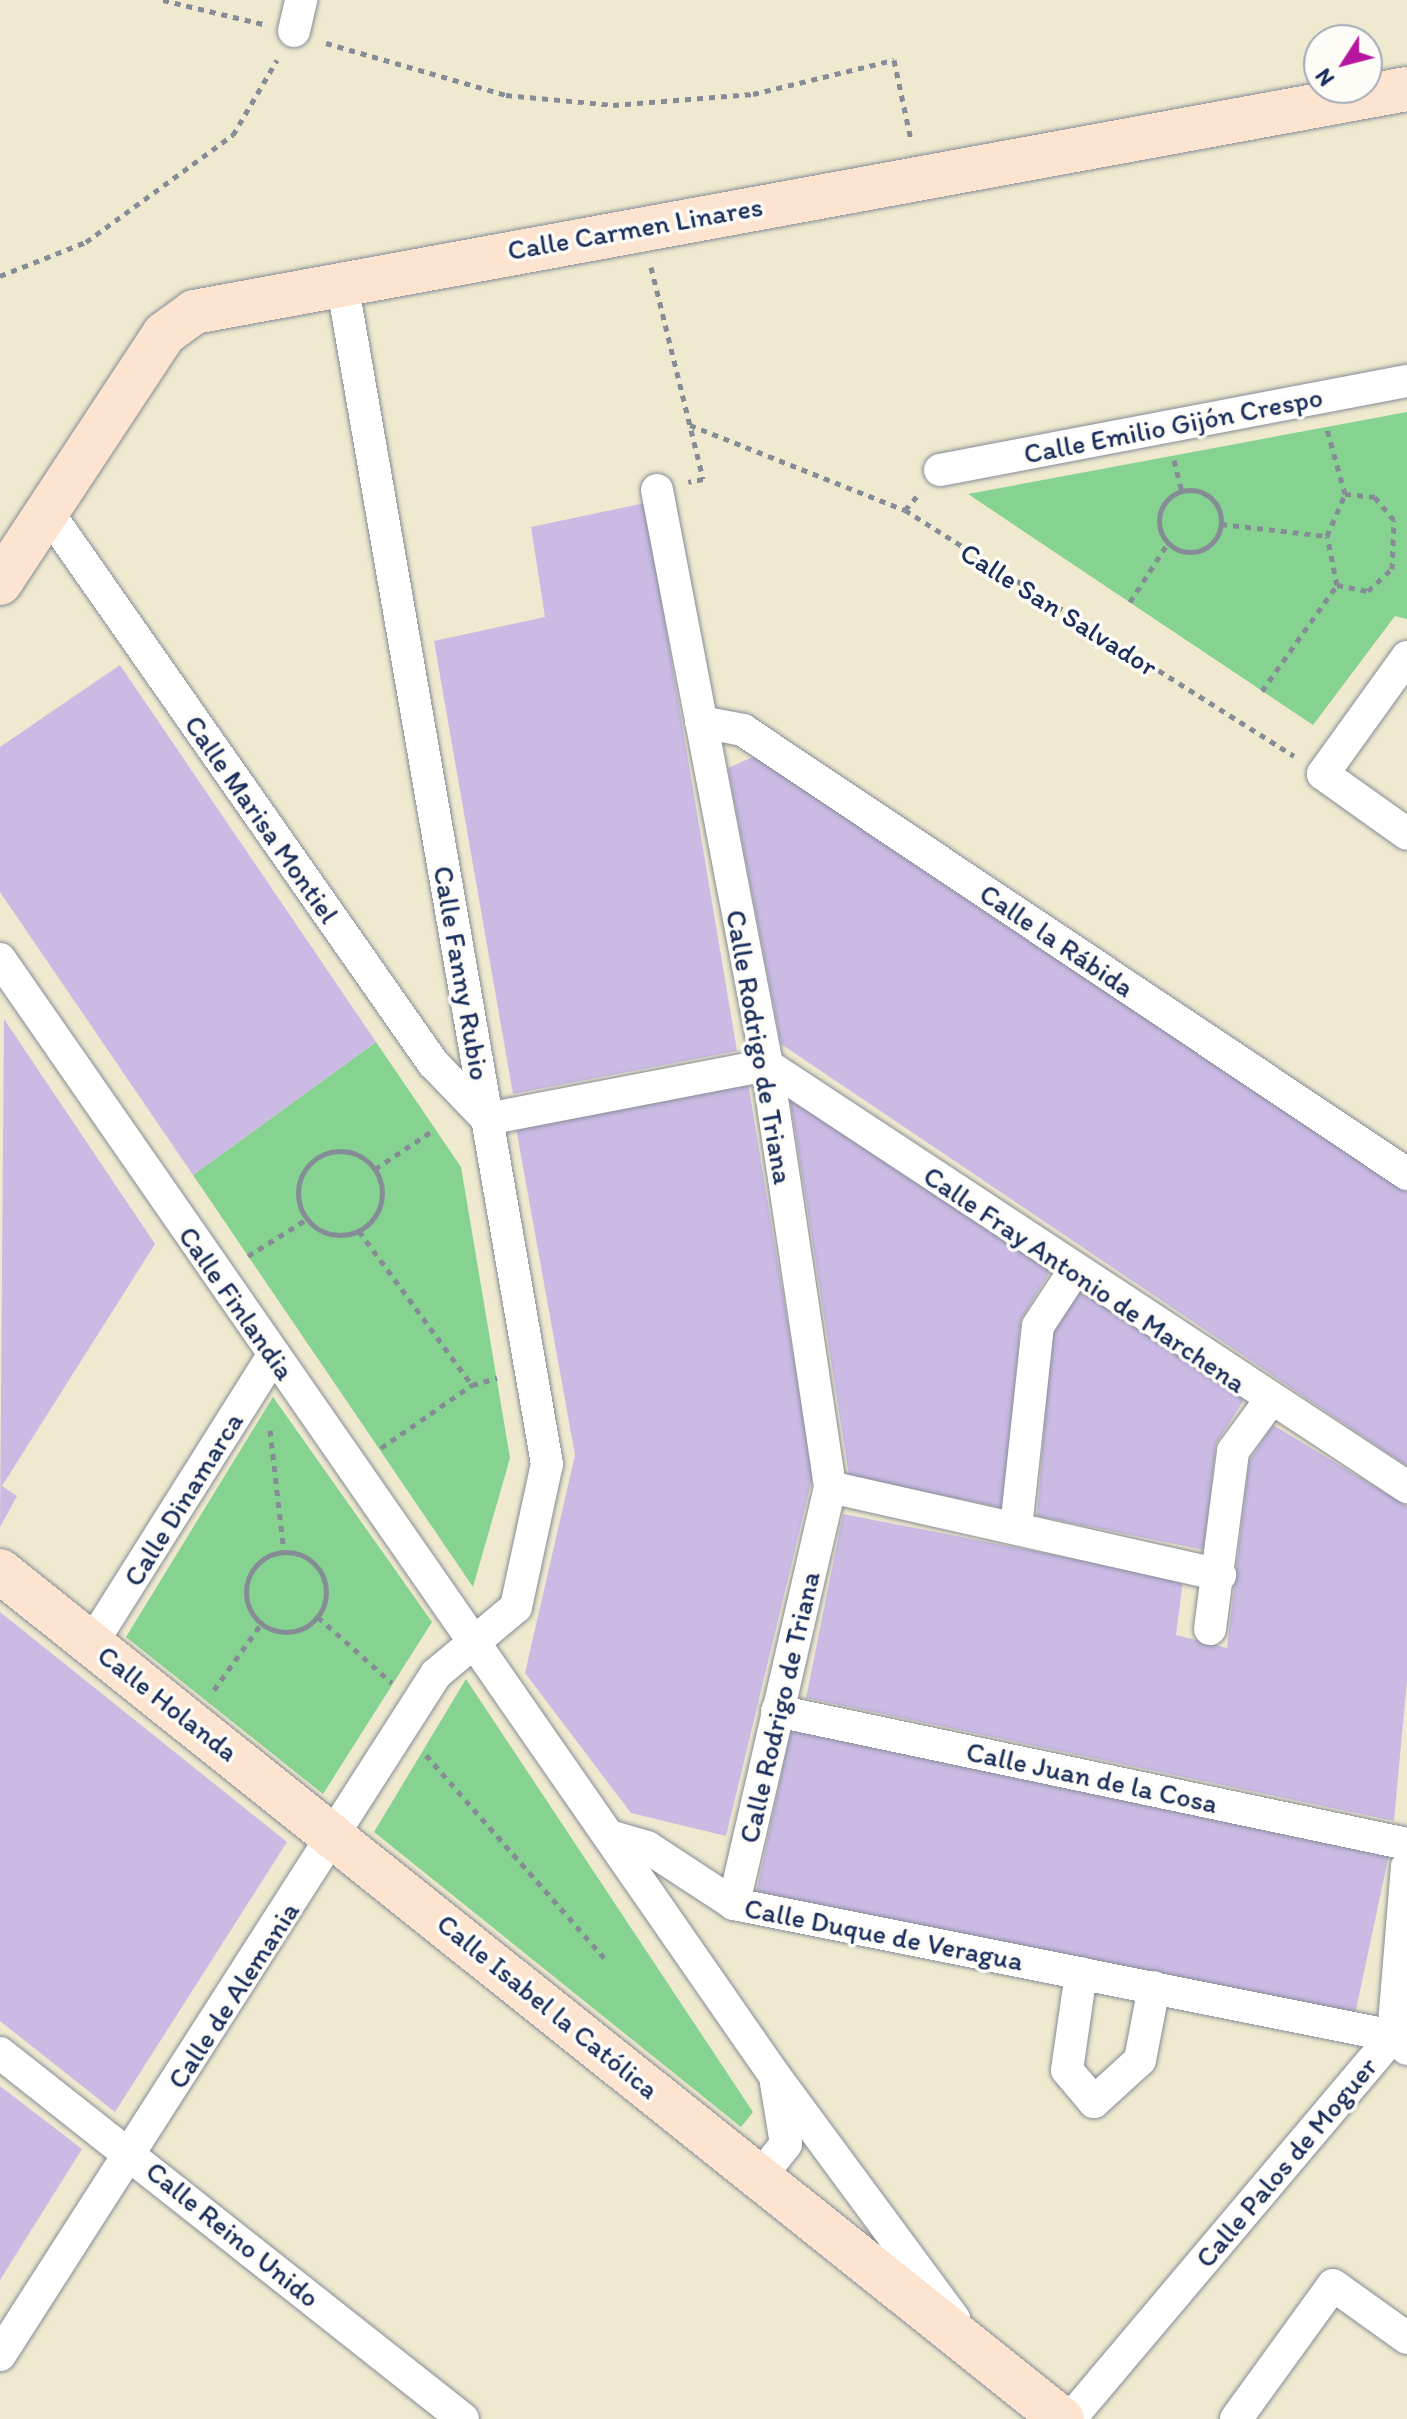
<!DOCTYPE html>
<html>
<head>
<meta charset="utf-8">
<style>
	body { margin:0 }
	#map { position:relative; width:1407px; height:2419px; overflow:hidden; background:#efe9cf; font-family:Itim,sans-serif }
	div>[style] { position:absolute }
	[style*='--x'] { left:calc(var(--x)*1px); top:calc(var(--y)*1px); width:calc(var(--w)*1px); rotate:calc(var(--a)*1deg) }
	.green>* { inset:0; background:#86d290 }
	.building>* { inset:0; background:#cbbae4; transform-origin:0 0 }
	.path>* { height:5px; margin-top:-2.5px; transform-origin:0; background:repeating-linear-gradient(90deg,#858c96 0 6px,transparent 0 12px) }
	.path>.ring { margin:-2.5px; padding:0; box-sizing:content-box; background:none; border:5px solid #858c96; border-radius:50% }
	.roads { filter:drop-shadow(0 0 2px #858c96) drop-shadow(0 0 2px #858c96) }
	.street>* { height:32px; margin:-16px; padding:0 16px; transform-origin:16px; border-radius:16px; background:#fff }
	.secondary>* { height:44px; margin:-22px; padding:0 22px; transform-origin:22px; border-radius:22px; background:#fde4d0 }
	span { translate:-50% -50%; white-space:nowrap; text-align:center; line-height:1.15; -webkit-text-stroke:7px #fdfcf7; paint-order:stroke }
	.street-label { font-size:28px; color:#1b2f5e }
	.north { position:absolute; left:1303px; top:24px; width:80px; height:80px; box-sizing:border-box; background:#fdfcf7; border:2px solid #a3aaba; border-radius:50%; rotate:234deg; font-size:22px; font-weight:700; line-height:32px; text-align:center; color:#1b2f5e }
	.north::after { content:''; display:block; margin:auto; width:28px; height:36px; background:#b5179e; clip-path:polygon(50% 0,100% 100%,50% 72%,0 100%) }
</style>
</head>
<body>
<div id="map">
	<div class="green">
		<div style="clip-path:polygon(1407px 412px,1407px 619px,1395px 616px,1313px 725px,968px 494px)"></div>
		<div style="clip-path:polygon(376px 1042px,461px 1167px,510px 1458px,473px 1587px,193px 1175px)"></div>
		<div style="clip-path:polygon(273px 1397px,432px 1622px,323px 1794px,126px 1637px)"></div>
		<div style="clip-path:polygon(466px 1679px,753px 2112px,741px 2127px,374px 1832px)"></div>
	</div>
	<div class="building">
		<div style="clip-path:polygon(645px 503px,737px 1051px,513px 1094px,434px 641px,545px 617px,531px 527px)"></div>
		<div style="clip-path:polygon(120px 665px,376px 1042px,193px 1175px,0 892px,0 747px)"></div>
		<div style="clip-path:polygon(755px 756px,1407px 1192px,1407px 1466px,781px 1044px,728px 768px)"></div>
		<div style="clip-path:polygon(4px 1019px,155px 1244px,2px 1486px,17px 1496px,0 1527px)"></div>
		<div style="clip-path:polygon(748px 1083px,813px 1475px,726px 1836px,631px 1813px,525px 1673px,575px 1455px,516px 1128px)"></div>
		<div style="clip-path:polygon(790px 1098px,1051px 1270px,1021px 1320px,1003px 1508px,849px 1476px)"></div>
		<div style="clip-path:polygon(1078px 1289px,1245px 1398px,1216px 1444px,1204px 1550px,1037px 1516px,1052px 1331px)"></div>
		<div style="clip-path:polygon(1273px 1425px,1407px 1506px,1407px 1680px,1394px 1821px,806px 1698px,843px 1514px,1183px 1580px,1176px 1635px,1227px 1648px,1249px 1461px)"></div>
		<div style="clip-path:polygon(0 1612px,287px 1842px,115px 2112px,0 2021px)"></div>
		<div style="left:791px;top:1729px;width:611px;height:166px;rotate:12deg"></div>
		<div style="clip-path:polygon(0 2086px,82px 2149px,0 2280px)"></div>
	</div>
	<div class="path">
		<div style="--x:163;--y:0;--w:103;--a:13.5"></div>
		<div style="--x:326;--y:43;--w:187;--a:16.1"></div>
		<div style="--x:506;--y:95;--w:107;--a:5.3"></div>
		<div style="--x:613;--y:105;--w:140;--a:-4.5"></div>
		<div style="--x:753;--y:94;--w:145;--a:-13.6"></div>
		<div style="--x:894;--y:60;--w:82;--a:78"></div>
		<div style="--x:651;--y:267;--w:218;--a:76.2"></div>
		<div style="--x:703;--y:479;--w:15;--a:169"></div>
		<div style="--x:0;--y:276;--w:92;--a:-21.6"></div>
		<div style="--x:86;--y:242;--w:182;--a:-36.1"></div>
		<div style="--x:233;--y:135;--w:87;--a:-59.6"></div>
		<div style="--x:690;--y:425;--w:231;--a:21.6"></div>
		<div style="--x:905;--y:510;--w:460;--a:32.3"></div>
		<div style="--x:1174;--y:460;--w:32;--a:76"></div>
		<div class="ring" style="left:1159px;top:490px;width:57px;height:57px"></div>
		<div style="--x:905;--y:510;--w:18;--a:-49"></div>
		<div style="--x:1221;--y:524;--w:107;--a:6.5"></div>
		<div style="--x:1327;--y:536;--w:46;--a:-66.8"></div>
		<div style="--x:1345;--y:494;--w:67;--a:-105.5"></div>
		<div style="--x:1337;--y:585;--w:32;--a:11"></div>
		<div style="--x:1368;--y:591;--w:33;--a:-43"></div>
		<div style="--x:1392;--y:569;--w:49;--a:-87.7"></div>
		<div style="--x:1394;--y:520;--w:30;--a:-130"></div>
		<div style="--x:1375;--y:497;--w:30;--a:-174"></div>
		<div style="--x:1130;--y:602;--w:70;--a:-57.2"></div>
		<div style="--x:1262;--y:691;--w:130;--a:-54.7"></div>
		<div style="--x:1337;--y:585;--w:50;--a:-101.5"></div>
		<div class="ring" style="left:298px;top:1151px;width:79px;height:79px"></div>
		<div style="--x:375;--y:1169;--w:72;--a:-33.7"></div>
		<div style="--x:359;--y:1231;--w:191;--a:53.7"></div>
		<div style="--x:472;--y:1385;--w:26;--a:-16"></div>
		<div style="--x:248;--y:1256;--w:70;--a:-32.1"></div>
		<div style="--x:270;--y:1430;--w:123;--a:83.5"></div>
		<div style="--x:381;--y:1448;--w:111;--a:-34.7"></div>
		<div class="ring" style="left:246px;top:1552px;width:75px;height:75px"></div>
		<div style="--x:318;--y:1617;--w:99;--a:41.7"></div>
		<div style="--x:214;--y:1690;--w:81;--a:-54.5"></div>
		<div style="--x:426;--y:1755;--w:274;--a:48.7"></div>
	</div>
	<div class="roads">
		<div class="street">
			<div style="--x:294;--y:31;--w:32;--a:-77"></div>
			<div style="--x:940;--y:470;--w:475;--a:-10.8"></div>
			<div style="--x:657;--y:490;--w:585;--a:79.17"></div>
			<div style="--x:767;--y:1065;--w:427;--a:81.5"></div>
			<div style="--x:830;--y:1487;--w:428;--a:103"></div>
			<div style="--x:47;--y:511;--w:674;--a:55.04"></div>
			<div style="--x:433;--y:1063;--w:78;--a:46"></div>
			<div style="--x:487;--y:1119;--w:285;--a:-10.9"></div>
			<div style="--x:767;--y:1065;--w:767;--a:33.4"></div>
			<div style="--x:1407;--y:657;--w:144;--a:125.7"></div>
			<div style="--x:1323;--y:774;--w:103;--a:35.5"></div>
			<div style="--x:701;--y:722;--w:43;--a:10.8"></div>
			<div style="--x:743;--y:730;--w:799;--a:33.77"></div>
			<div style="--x:0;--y:959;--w:1360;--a:55.25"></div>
			<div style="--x:775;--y:2076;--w:302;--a:53.6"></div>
			<div style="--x:830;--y:1487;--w:400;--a:12.7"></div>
			<div style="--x:1016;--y:1528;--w:203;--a:-83.8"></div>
			<div style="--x:1038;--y:1326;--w:66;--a:-56.8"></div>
			<div style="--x:1210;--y:1629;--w:179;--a:-82.6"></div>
			<div style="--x:1233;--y:1451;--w:61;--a:-53.7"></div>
			<div style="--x:92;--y:1643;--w:339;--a:-57.8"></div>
			<div style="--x:777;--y:1711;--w:644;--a:11.92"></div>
			<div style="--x:609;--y:1836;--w:40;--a:16"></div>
			<div style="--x:647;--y:1847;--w:104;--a:33.2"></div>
			<div style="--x:734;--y:1904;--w:672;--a:11.33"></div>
			<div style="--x:1393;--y:2036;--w:19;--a:43"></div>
			<div style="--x:1081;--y:1973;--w:98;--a:98.2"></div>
			<div style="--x:1067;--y:2070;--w:42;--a:49.8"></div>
			<div style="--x:1094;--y:2102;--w:62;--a:-42.4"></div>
			<div style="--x:1140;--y:2060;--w:74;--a:-79.1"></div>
			<div style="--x:0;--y:2053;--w:590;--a:38.33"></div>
			<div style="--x:760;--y:2177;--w:42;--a:-51.8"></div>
			<div style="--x:786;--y:2144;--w:62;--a:-99.3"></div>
			<div style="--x:0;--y:2355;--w:809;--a:-57.37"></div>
			<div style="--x:436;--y:1674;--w:104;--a:-39.9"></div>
			<div style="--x:516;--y:1607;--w:146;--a:-77.8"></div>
			<div style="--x:547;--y:1464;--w:1200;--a:-99.84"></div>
			<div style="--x:1070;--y:2419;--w:501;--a:-49.86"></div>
			<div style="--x:1393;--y:2036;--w:170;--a:-85.3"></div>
			<div style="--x:1236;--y:2419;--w:165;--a:-54.1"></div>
			<div style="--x:1333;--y:2285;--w:91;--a:35.6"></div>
		</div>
		<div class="secondary">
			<div style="--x:0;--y:583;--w:298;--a:-56.6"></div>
			<div style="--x:164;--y:334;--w:37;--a:-36"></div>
			<div style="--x:194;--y:312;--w:1233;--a:-10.42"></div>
			<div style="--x:0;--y:1571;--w:1359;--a:38.61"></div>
		</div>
	</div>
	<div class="street-label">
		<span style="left:635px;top:228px;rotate:-10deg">Calle Carmen Linares</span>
		<span style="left:1173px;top:425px;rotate:-11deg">Calle Emilio Gijón Crespo</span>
		<span style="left:1059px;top:609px;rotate:32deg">Calle San Salvador</span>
		<span style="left:262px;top:819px;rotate:55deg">Calle Marisa Montiel</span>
		<span style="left:1057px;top:940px;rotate:34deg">Calle la Rábida</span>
		<span style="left:462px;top:973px;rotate:80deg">Calle Fanny Rubio</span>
		<span style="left:760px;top:1047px;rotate:80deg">Calle Rodrigo de Triana</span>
		<span style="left:1085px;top:1279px;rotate:34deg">Calle Fray Antonio de Marchena</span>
		<span style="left:237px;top:1303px;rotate:55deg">Calle Finlandia</span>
		<span style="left:183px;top:1499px;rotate:-58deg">Calle Dinamarca</span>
		<span style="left:168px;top:1703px;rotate:38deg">Calle Holanda</span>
		<span style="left:779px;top:1707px;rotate:-77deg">Calle Rodrigo de Triana</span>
		<span style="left:1092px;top:1777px;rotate:12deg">Calle Juan de la Cosa</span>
		<span style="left:884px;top:1934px;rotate:11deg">Calle Duque de Veragua</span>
		<span style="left:233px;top:1995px;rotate:-57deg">Calle de Alemania</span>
		<span style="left:548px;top:2006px;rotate:39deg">Calle Isabel la Católica</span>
		<span style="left:1286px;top:2162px;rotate:-50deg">Calle Palos de Moguer</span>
		<span style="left:233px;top:2234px;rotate:39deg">Calle Reino Unido</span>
	</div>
	<div class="north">N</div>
</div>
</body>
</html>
